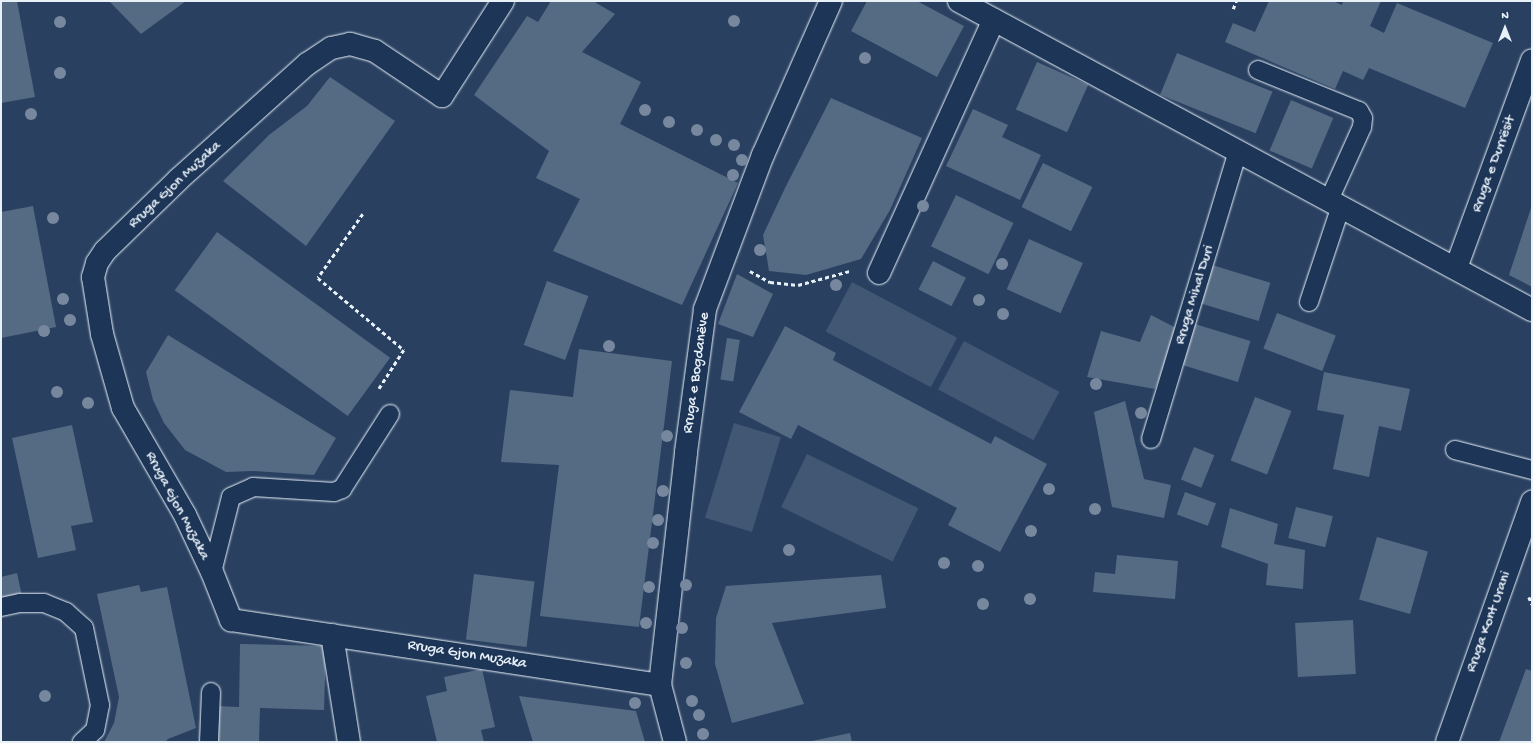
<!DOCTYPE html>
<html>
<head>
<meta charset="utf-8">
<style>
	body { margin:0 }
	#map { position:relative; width:1533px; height:743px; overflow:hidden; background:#294061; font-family:"Gochi Hand",sans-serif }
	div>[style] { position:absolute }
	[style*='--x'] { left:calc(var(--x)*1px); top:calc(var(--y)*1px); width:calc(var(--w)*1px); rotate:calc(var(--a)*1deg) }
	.green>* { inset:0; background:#415774; transform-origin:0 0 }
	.building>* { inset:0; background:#556a83; transform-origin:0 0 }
	.path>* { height:2.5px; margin-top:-1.25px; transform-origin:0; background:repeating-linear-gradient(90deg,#e8f1f8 0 4px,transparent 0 7px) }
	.roads { filter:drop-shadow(0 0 1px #e8f1f8) drop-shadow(0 0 1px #e8f1f8) }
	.lane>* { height:18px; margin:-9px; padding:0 9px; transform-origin:9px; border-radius:9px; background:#1d3557 }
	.street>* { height:22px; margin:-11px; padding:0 11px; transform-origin:11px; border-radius:11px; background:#1d3557 }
	.trees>* { width:12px; height:12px; margin:-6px; border-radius:50%; background:#77889e }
	span { translate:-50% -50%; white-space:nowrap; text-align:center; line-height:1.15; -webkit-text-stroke:3.5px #1d3557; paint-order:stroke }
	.street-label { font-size:15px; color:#e8f1f8 }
	.frame { position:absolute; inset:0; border:2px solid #e8f1f8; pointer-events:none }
	.north { position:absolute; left:1485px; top:8px; width:40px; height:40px; -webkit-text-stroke:3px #1d3557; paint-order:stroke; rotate:0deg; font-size:11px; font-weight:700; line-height:16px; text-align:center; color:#e8f1f8 }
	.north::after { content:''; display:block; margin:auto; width:14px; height:18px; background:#e8f1f8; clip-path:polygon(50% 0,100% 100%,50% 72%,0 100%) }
</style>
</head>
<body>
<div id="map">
	<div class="green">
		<div style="left:852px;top:282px;width:119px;height:56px;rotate:28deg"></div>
		<div style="left:964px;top:341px;width:108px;height:55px;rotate:28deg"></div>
		<div style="left:734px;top:423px;width:49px;height:99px;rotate:17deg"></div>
		<div style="left:807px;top:454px;width:124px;height:59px;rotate:26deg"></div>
	</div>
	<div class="building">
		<div style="clip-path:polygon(1px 1px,17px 1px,35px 97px,1px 103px)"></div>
		<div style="clip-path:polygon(109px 1px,186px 1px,141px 34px)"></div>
		<div style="clip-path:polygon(551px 1px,593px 1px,615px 14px,582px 52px,641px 82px,620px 124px,738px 183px,682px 305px,553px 251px,580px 199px,536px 178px,549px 151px,474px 95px,527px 16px,538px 22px)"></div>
		<div style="clip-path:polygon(867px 1px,917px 1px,964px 26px,937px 77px,851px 31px)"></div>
		<div style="clip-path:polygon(1269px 1px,1333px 1px,1342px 5px,1343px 1px,1381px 1px,1370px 26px,1384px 33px,1397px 3px,1493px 43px,1465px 108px,1369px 68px,1363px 80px,1343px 71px,1335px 89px,1225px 42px,1233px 23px,1255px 32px)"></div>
		<div style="left:1177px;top:53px;width:103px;height:45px;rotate:22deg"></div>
		<div style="left:1037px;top:62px;width:56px;height:52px;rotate:24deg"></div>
		<div style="clip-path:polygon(330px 77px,395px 121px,306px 246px,223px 181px,269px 135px,307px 106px)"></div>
		<div style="clip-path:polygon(831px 98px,922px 138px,890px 210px,861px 259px,806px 275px,769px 271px,763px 235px,785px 188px)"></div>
		<div style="left:1291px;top:100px;width:46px;height:55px;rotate:23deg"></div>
		<div style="clip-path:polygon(973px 109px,1008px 125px,1002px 137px,1041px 155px,1020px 200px,946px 166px)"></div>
		<div style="left:1043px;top:163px;width:55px;height:49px;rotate:26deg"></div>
		<div style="left:956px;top:195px;width:64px;height:57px;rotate:26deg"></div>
		<div style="clip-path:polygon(1532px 205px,1532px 287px,1509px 275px)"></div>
		<div style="clip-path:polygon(33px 206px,56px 327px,1px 338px,1px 212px)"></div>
		<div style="left:217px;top:232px;width:214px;height:72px;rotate:36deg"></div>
		<div style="left:1029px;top:239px;width:59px;height:55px;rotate:24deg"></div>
		<div style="left:933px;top:261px;width:37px;height:32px;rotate:27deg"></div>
		<div style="left:1212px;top:265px;width:61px;height:40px;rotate:17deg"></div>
		<div style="clip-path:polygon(737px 274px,773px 294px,753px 337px,718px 324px)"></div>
		<div style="left:547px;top:281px;width:44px;height:68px;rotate:20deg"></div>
		<div style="left:1277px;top:313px;width:63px;height:38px;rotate:21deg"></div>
		<div style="clip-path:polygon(1151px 315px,1178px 329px,1155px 389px,1087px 377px,1101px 331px,1140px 342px)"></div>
		<div style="left:1195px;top:324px;width:58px;height:43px;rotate:17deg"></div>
		<div style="clip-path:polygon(785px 326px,836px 353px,833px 360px,991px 444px,995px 436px,1047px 464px,1000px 552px,948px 525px,957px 508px,798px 425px,791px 439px,739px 412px)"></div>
		<div style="clip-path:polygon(168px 335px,336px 438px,314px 475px,253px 471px,226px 472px,185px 450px,164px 423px,153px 400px,146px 372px)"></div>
		<div style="left:727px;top:338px;width:13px;height:42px;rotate:9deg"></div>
		<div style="clip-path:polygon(579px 349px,672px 361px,639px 627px,540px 616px,559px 465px,501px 462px,510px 390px,573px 397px)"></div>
		<div style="clip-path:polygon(1324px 372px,1410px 389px,1401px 431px,1379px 426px,1369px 477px,1333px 469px,1344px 415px,1317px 410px)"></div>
		<div style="left:1255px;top:397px;width:39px;height:68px;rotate:21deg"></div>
		<div style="clip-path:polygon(1125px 401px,1144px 479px,1171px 485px,1164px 518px,1112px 507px,1094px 412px)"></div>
		<div style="clip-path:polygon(72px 425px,93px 522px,71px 526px,76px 550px,38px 558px,12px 438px)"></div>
		<div style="left:1194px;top:447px;width:22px;height:35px;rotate:22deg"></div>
		<div style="left:1185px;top:492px;width:33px;height:24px;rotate:20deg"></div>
		<div style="left:1296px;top:507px;width:38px;height:32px;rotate:14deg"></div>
		<div style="clip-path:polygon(1230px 508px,1278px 524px,1274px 544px,1305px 550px,1303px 589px,1266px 585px,1268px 564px,1221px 547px)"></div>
		<div style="left:1377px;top:537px;width:53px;height:65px;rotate:16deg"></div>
		<div style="clip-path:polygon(1117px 555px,1178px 561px,1175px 599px,1093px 592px,1095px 572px,1115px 574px)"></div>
		<div style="clip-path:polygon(17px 573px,22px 596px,1px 600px,1px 577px)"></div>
		<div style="left:474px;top:574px;width:61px;height:66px;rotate:7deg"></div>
		<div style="clip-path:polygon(881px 575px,886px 608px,772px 623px,804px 704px,732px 723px,715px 664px,716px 618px,726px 586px)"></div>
		<div style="clip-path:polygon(139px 585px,141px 592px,167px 587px,196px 728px,168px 739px,165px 742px,104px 742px,114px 723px,119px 697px,97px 594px)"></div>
		<div style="left:1353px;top:620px;width:54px;height:58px;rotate:87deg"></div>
		<div style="clip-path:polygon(240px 644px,326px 646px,324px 710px,260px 708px,259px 742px,217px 742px,218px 706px,239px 707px)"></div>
		<div style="clip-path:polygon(482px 669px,495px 727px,481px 730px,484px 742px,437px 742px,426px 696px,447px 691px,444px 677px)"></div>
		<div style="clip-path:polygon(1526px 669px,1532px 671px,1532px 742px,1499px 742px)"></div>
		<div style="clip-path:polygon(519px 696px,636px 711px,645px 742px,533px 742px)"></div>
		<div style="clip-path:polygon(850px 733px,852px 742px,812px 742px,812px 741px)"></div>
	</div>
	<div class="path">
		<div style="--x:1233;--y:9;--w:9;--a:-69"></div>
		<div style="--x:363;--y:214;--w:78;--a:125.1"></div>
		<div style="--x:318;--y:278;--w:112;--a:39.9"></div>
		<div style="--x:404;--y:350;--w:46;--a:122.7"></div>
		<div style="--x:750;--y:271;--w:23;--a:29"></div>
		<div style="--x:770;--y:282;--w:28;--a:6"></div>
		<div style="--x:798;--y:285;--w:54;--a:-15.1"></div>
		<div style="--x:1529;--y:597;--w:8;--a:67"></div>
	</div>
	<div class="roads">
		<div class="lane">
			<div style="--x:1258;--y:70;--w:109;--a:22.1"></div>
			<div style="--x:1359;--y:111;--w:8;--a:60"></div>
			<div style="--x:1363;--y:118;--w:9;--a:96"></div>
			<div style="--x:1362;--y:127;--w:80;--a:114.3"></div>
			<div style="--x:1309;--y:302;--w:101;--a:-71.6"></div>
			<div style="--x:1151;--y:439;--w:301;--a:-73.2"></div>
			<div style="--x:1455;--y:450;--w:80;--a:14.6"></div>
			<div style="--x:212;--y:572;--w:77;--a:-75.8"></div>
			<div style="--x:231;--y:497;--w:24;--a:-24"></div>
			<div style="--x:253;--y:487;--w:81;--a:3.5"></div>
			<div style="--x:334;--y:492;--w:9;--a:-21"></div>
			<div style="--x:342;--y:489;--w:89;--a:-57.4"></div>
			<div style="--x:1;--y:607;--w:19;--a:-12"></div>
			<div style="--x:20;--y:603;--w:24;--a:0"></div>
			<div style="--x:44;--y:603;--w:24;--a:22"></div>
			<div style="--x:66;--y:612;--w:24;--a:42"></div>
			<div style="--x:84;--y:628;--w:79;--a:78.3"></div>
			<div style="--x:100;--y:705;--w:25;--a:101"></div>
			<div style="--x:95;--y:730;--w:18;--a:137"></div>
			<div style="--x:209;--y:742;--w:50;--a:-87.7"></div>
		</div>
		<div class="street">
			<div style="--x:503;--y:1;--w:113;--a:122.7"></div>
			<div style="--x:442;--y:96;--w:81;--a:-146.1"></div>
			<div style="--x:375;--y:51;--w:26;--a:-164"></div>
			<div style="--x:350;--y:44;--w:19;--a:168"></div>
			<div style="--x:331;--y:48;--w:29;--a:146"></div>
			<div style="--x:307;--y:64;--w:172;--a:138.1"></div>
			<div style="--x:179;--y:179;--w:103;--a:135.8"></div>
			<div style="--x:105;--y:251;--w:14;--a:124"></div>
			<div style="--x:97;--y:263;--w:15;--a:106"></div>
			<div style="--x:93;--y:277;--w:58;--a:81"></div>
			<div style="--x:102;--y:334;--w:77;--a:74.2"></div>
			<div style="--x:123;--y:408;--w:124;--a:59.9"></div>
			<div style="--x:185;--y:515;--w:63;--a:64.7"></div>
			<div style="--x:212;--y:572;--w:52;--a:68.4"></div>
			<div style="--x:231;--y:620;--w:434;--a:8.6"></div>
			<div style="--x:959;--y:1;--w:651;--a:28.34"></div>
			<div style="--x:1456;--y:268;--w:221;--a:-69.9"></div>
			<div style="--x:879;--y:273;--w:278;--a:-65.6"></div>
			<div style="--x:332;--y:635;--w:108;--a:81"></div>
			<div style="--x:675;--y:742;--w:59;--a:-104.7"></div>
			<div style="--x:660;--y:685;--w:234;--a:-83.6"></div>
			<div style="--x:686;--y:452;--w:144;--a:-82.4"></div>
			<div style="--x:705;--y:309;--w:165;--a:-69.4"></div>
			<div style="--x:763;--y:155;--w:168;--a:-66.2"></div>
			<div style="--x:1447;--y:742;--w:255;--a:-70.5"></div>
		</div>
	</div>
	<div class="trees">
		<div style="left:734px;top:21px"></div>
		<div style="left:60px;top:22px"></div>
		<div style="left:865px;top:58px"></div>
		<div style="left:60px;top:73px"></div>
		<div style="left:645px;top:110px"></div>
		<div style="left:31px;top:114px"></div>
		<div style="left:669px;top:122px"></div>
		<div style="left:697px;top:130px"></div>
		<div style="left:716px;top:140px"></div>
		<div style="left:734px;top:145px"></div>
		<div style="left:742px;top:160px"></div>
		<div style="left:733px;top:175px"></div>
		<div style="left:923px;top:206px"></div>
		<div style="left:53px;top:218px"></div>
		<div style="left:760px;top:250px"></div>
		<div style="left:1002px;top:264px"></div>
		<div style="left:836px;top:285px"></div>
		<div style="left:63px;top:299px"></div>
		<div style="left:979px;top:300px"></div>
		<div style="left:1003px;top:314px"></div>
		<div style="left:70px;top:320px"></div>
		<div style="left:44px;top:331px"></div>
		<div style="left:609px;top:346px"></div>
		<div style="left:1096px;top:384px"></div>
		<div style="left:57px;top:392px"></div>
		<div style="left:88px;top:403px"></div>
		<div style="left:1141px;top:413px"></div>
		<div style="left:667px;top:436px"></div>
		<div style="left:1049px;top:489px"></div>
		<div style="left:663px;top:491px"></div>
		<div style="left:1095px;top:509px"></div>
		<div style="left:658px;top:520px"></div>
		<div style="left:1031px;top:531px"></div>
		<div style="left:653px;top:543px"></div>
		<div style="left:789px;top:550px"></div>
		<div style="left:944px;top:563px"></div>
		<div style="left:978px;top:566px"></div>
		<div style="left:686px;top:585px"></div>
		<div style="left:649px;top:587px"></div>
		<div style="left:1030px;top:599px"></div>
		<div style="left:983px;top:604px"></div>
		<div style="left:646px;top:623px"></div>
		<div style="left:682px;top:628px"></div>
		<div style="left:686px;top:663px"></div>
		<div style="left:45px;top:696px"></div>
		<div style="left:692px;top:701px"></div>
		<div style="left:635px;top:703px"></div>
		<div style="left:699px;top:715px"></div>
		<div style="left:703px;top:734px"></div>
	</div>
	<div class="street-label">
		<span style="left:1494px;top:164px;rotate:-70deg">Rruga e Durrësit</span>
		<span style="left:175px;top:185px;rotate:-43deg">Rruga Gjon Muzaka</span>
		<span style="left:1195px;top:295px;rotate:-73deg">Rruga Mihal Duri</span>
		<span style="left:697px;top:373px;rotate:-82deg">Rruga e Bogdanëve</span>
		<span style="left:177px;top:506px;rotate:62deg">Rruga Gjon Muzaka</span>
		<span style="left:1489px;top:622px;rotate:-70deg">Rruga Kont Urani</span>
		<span style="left:467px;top:655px;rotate:9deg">Rruga Gjon Muzaka</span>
	</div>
	<div class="frame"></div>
	<div class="north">N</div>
</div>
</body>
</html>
